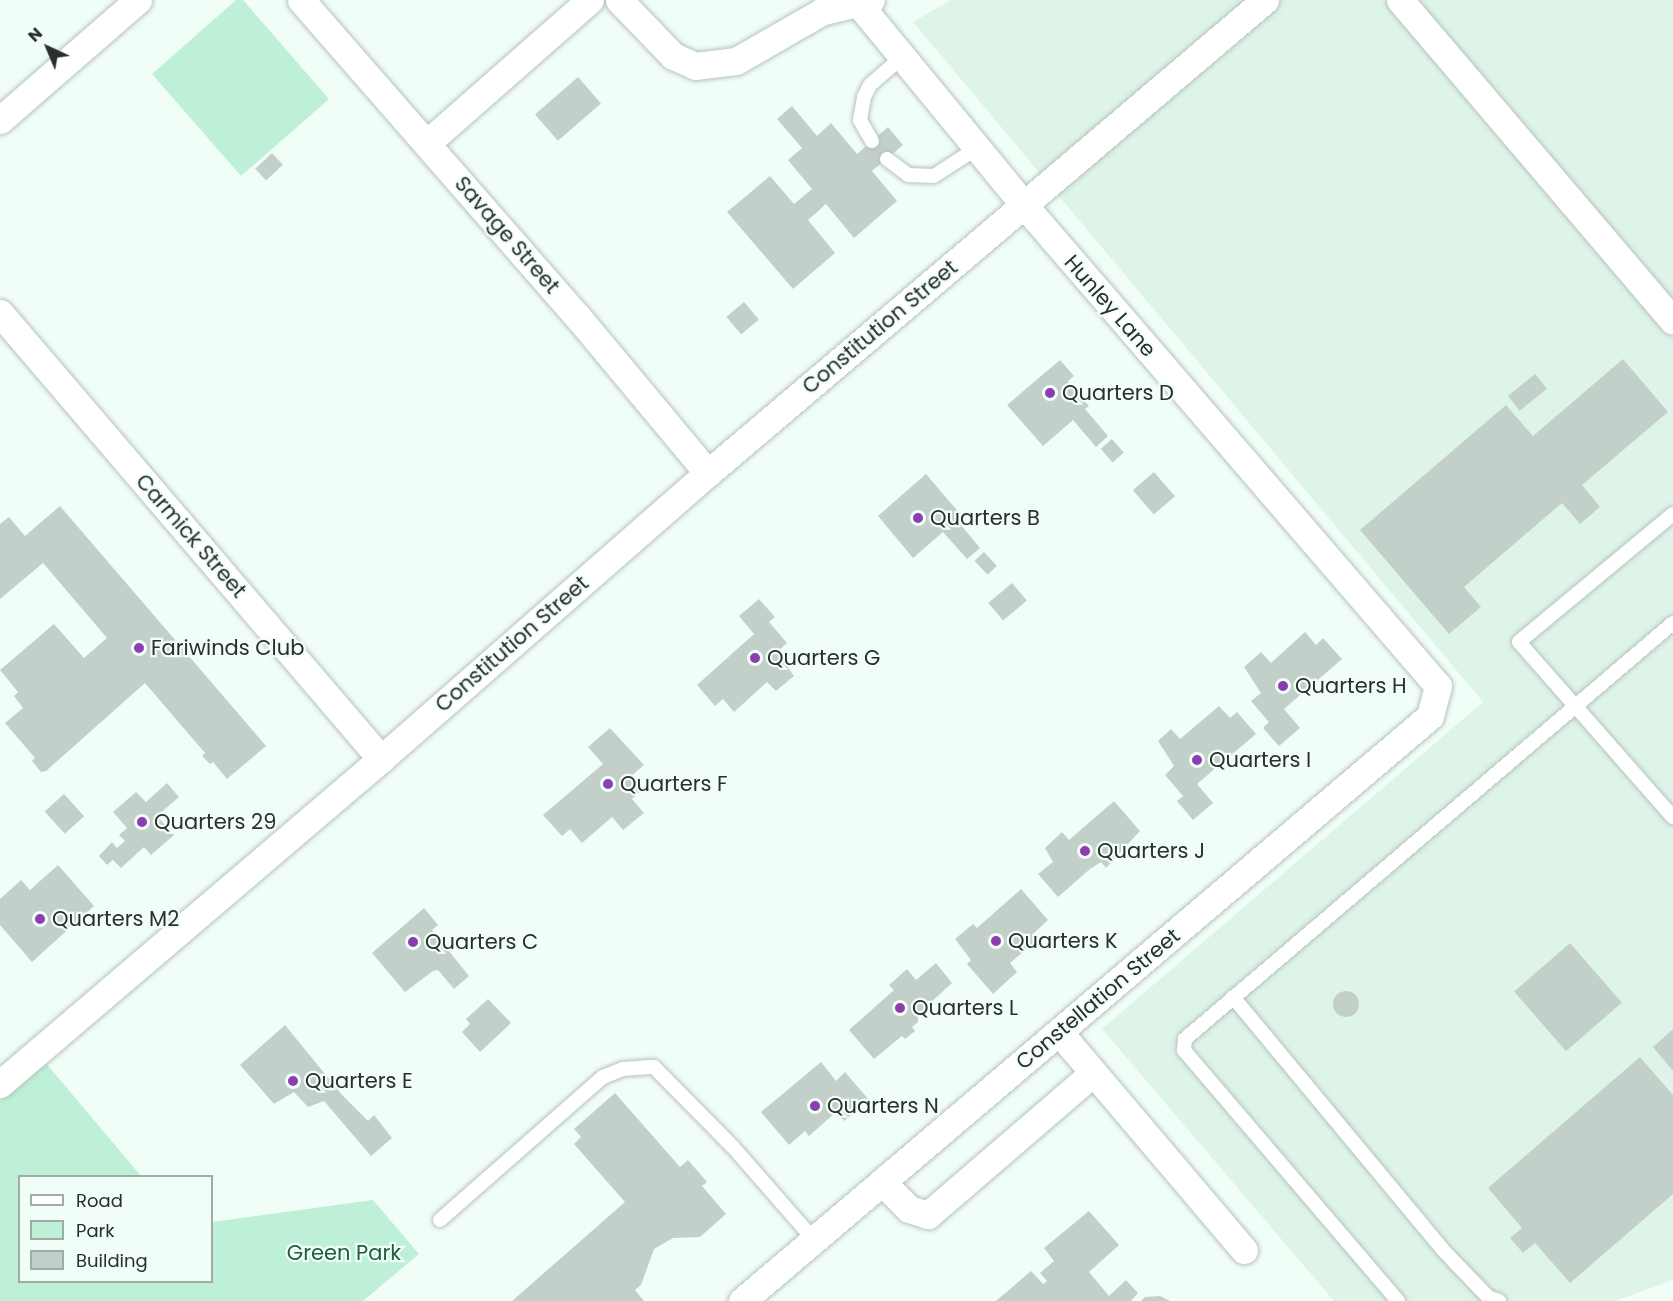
<!DOCTYPE html>
<html>
<head>
<meta charset="utf-8">
<style>
	body { margin:0 }
	#map { position:relative; width:1673px; height:1301px; overflow:hidden; background:#f0fef7; font-family:Poppins,sans-serif }
	div>[style] { position:absolute }
	[style*='--x'] { left:calc(var(--x)*1px); top:calc(var(--y)*1px); width:calc(var(--w)*1px); rotate:calc(var(--a)*1deg) }
	.built>* { inset:0; background:#dff4e9 }
	.green>* { inset:0; background:#bdf0d7 }
	.building>* { inset:0; background:#c3d0c9; transform-origin:0 0 }
	.round { border-radius:50% }
	.roads { filter:drop-shadow(0 0 2px #b6c3bc) drop-shadow(0 0 2px #b6c3bc) }
	.lane>* { height:14px; margin:-7px; padding:0 7px; transform-origin:7px; border-radius:7px; background:#fff }
	.street>* { height:27px; margin:-13.5px; padding:0 13.5px; transform-origin:13.5px; border-radius:13.5px; background:#fff }
	.dots>* { width:16px; height:16px; translate:-50% -50%; box-sizing:border-box; border:3px solid #f0fef7; border-radius:50% }
	span { translate:-50% -50%; white-space:nowrap; text-align:center; line-height:1.15; -webkit-text-stroke:4.5px #f0fef7; paint-order:stroke }
	.street-label { font-size:21px; color:#2a2f2d }
	.poi-label { font-size:21px; color:#2a2f2d }
	.left { translate:0 -50%; text-align:left }
	.park-label { font-size:21px; color:#205d44 }
	.legend { position:absolute; left:18px; top:1175px; width:195px; height:108px; box-sizing:border-box; background:#f0fef7; border:2px solid #a1aba6; margin:0; padding:8px 10px; list-style:none; font-size:18px; color:#2a2f2d }
	.legend li { display:flex; align-items:center; gap:12px; height:30px }
	.legend b { width:30px; border:2px solid #a1aba6 }
	.north { position:absolute; left:18px; top:18px; width:60px; height:60px; -webkit-text-stroke:4px #f0fef7; paint-order:stroke; rotate:316deg; font-size:16px; font-weight:700; line-height:24px; text-align:center; color:#2a2f2d }
	.north::after { content:''; display:block; margin:auto; width:21px; height:27px; background:#2a2f2d; clip-path:polygon(50% 0,100% 100%,50% 72%,0 100%) }
</style>
</head>
<body>
<div id="map">
	<div class="built">
		<div style="clip-path:polygon(951px 0,1673px 0,1673px 1280px,1615px 1301px,1334px 1301px,1102px 1029px,1483px 702px,913px 22px)"></div>
	</div>
	<div class="green">
		<div style="clip-path:polygon(236px 0,243px 0,329px 99px,241px 176px,152px 74px)"></div>
		<div style="clip-path:polygon(45px 1062px,141px 1176px,20px 1176px,20px 1282px,212px 1282px,212px 1222px,373px 1200px,419px 1254px,363px 1301px,0 1301px,0 1101px)"></div>
	</div>
	<div class="building">
		<div style="left:578px;top:77px;width:35px;height:57px;rotate:49deg"></div>
		<div style="clip-path:polygon(792px 106px,817px 136px,831px 123px,857px 154px,888px 127px,903px 145px,872px 171px,897px 201px,854px 238px,826px 204px,808px 220px,835px 253px,793px 289px,727px 212px,770px 176px,794px 204px,812px 189px,788px 160px,802px 148px,777px 119px)"></div>
		<div style="left:272px;top:153px;width:16px;height:23px;rotate:47deg"></div>
		<div style="left:744px;top:302px;width:23px;height:23px;rotate:50deg"></div>
		<div style="clip-path:polygon(1623px 359px,1668px 412px,1582px 485px,1600px 507px,1580px 524px,1562px 503px,1464px 587px,1481px 607px,1449px 634px,1360px 530px,1506px 405px,1533px 436px)"></div>
		<div style="clip-path:polygon(1060px 360px,1074px 376px,1068px 381px,1089px 406px,1085px 409px,1108px 436px,1096px 447px,1073px 420px,1043px 446px,1007px 405px)"></div>
		<div style="left:1535px;top:374px;width:19px;height:35px;rotate:51deg"></div>
		<div style="left:1112px;top:439px;width:18px;height:15px;rotate:49deg"></div>
		<div style="left:1154px;top:472px;width:32px;height:28px;rotate:49deg"></div>
		<div style="clip-path:polygon(926px 474px,961px 515px,956px 519px,980px 548px,967px 559px,943px 532px,913px 558px,878px 516px)"></div>
		<div style="clip-path:polygon(60px 506px,266px 746px,227px 779px,213px 762px,210px 764px,202px 756px,205px 753px,145px 683px,46px 771px,41px 772px,32px 761px,35px 758px,5px 723px,23px 708px,14px 696px,18px 692px,0 670px,54px 624px,84px 658px,107px 638px,43px 563px,0 599px,0 524px,9px 517px,25px 536px)"></div>
		<div style="left:984px;top:552px;width:19px;height:13px;rotate:47deg"></div>
		<div style="left:1012px;top:583px;width:23px;height:31px;rotate:50deg"></div>
		<div style="clip-path:polygon(759px 599px,775px 617px,769px 622px,787px 643px,777px 652px,794px 676px,776px 691px,767px 682px,734px 712px,723px 699px,715px 706px,697px 685px,754px 634px,739px 616px)"></div>
		<div style="clip-path:polygon(1305px 632px,1316px 645px,1323px 638px,1342px 659px,1284px 709px,1300px 728px,1279px 746px,1263px 728px,1269px 722px,1251px 701px,1261px 693px,1244px 667px,1261px 652px,1271px 663px)"></div>
		<div style="clip-path:polygon(1219px 706px,1230px 718px,1237px 712px,1256px 734px,1197px 784px,1213px 803px,1193px 820px,1177px 801px,1183px 796px,1165px 775px,1174px 766px,1158px 741px,1171px 729px,1180px 739px)"></div>
		<div style="clip-path:polygon(610px 728px,644px 765px,630px 777px,641px 791px,632px 799px,644px 813px,623px 830px,612px 817px,582px 843px,570px 829px,562px 836px,543px 815px,603px 764px,588px 747px)"></div>
		<div style="clip-path:polygon(167px 783px,179px 797px,157px 816px,174px 835px,151px 855px,144px 847px,121px 868px,113px 860px,107px 865px,99px 856px,112px 842px,117px 848px,125px 841px,119px 835px,127px 828px,113px 812px,136px 792px,146px 802px)"></div>
		<div style="left:64px;top:794px;width:30px;height:26px;rotate:48deg"></div>
		<div style="clip-path:polygon(1114px 801px,1140px 831px,1106px 868px,1101px 862px,1090px 869px,1058px 897px,1038px 874px,1053px 862px,1045px 848px,1062px 832px,1069px 840px)"></div>
		<div style="clip-path:polygon(58px 865px,94px 906px,32px 962px,0 925px,0 899px,21px 880px,30px 890px)"></div>
		<div style="clip-path:polygon(1021px 889px,1048px 920px,1032px 935px,1037px 940px,1010px 963px,1017px 972px,993px 994px,967px 964px,971px 960px,955px 939px,973px 924px,977px 928px)"></div>
		<div style="clip-path:polygon(424px 908px,438px 925px,432px 930px,469px 976px,454px 989px,438px 970px,433px 971px,405px 992px,372px 953px)"></div>
		<div style="left:1570px;top:943px;width:79px;height:74px;rotate:49deg"></div>
		<div style="clip-path:polygon(936px 963px,952px 983px,918px 1014px,918px 1022px,912px 1027px,915px 1031px,905px 1039px,902px 1036px,874px 1059px,849px 1030px,894px 990px,889px 985px,907px 969px,916px 980px)"></div>
		<div class="round" style="left:1333px;top:991px;width:26px;height:26px"></div>
		<div style="clip-path:polygon(488px 999px,511px 1023px,480px 1052px,462px 1032px,470px 1024px,466px 1019px)"></div>
		<div style="clip-path:polygon(285px 1025px,343px 1096px,368px 1121px,374px 1115px,392px 1138px,371px 1156px,324px 1101px,308px 1107px,294px 1092px,274px 1104px,240px 1065px)"></div>
		<div style="clip-path:polygon(1673px 1029px,1673px 1071px,1653px 1047px)"></div>
		<div style="clip-path:polygon(1640px 1057px,1673px 1095px,1673px 1194px,1570px 1283px,1535px 1243px,1523px 1253px,1510px 1238px,1522px 1228px,1488px 1188px)"></div>
		<div style="clip-path:polygon(821px 1062px,836px 1081px,845px 1072px,869px 1100px,844px 1121px,836px 1112px,809px 1136px,805px 1131px,789px 1145px,761px 1112px)"></div>
		<div style="clip-path:polygon(615px 1093px,680px 1167px,688px 1160px,707px 1182px,702px 1186px,726px 1214px,700px 1237px,673px 1238px,654px 1249px,641px 1285px,635px 1290px,644px 1301px,512px 1301px,625px 1202px,574px 1144px,581px 1137px,574px 1129px)"></div>
		<div style="clip-path:polygon(1089px 1211px,1119px 1245px,1089px 1272px,1109px 1296px,1126px 1280px,1138px 1293px,1131px 1301px,996px 1301px,1031px 1271px,1043px 1284px,1047px 1281px,1040px 1273px,1054px 1261px,1044px 1248px)"></div>
		<div style="clip-path:polygon(1160px 1296px,1170px 1301px,1141px 1301px,1145px 1297px)"></div>
	</div>
	<div class="roads">
		<div class="lane">
			<div style="--x:872;--y:141;--w:24;--a:-120"></div>
			<div style="--x:860;--y:120;--w:23;--a:-80"></div>
			<div style="--x:864;--y:97;--w:13;--a:-63"></div>
			<div style="--x:870;--y:85;--w:43;--a:-41.2"></div>
			<div style="--x:887;--y:159;--w:26;--a:37"></div>
			<div style="--x:908;--y:175;--w:26;--a:2"></div>
			<div style="--x:934;--y:176;--w:51;--a:-33.1"></div>
			<div style="--x:1673;--y:514;--w:200;--a:140.3"></div>
			<div style="--x:1519;--y:642;--w:233;--a:48.7"></div>
			<div style="--x:1233;--y:997;--w:327;--a:50.3"></div>
			<div style="--x:1442;--y:1249;--w:66;--a:46.2"></div>
			<div style="--x:1488;--y:1297;--w:12;--a:20"></div>
			<div style="--x:440;--y:1220;--w:217;--a:-41.3"></div>
			<div style="--x:603;--y:1077;--w:22;--a:-22"></div>
			<div style="--x:623;--y:1069;--w:31;--a:-4"></div>
			<div style="--x:654;--y:1067;--w:112;--a:45.4"></div>
			<div style="--x:733;--y:1147;--w:123;--a:48.9"></div>
			<div style="--x:1398;--y:1301;--w:330;--a:-130.5"></div>
			<div style="--x:1184;--y:1050;--w:11;--a:-85"></div>
			<div style="--x:1185;--y:1039;--w:641;--a:-40.45"></div>
		</div>
		<div class="street">
			<div style="--x:301;--y:0;--w:420;--a:48.9"></div>
			<div style="--x:577;--y:316;--w:204;--a:50.2"></div>
			<div style="--x:619;--y:0;--w:78;--a:46"></div>
			<div style="--x:673;--y:56;--w:24;--a:24"></div>
			<div style="--x:695;--y:66;--w:41;--a:-7"></div>
			<div style="--x:736;--y:61;--w:100;--a:-29.9"></div>
			<div style="--x:823;--y:11;--w:49;--a:-12.9"></div>
			<div style="--x:1400;--y:0;--w:421;--a:49.6"></div>
			<div style="--x:0;--y:120;--w:183;--a:-41"></div>
			<div style="--x:427;--y:143;--w:217;--a:-41.3"></div>
			<div style="--x:0;--y:313;--w:587;--a:49.49"></div>
			<div style="--x:1059;--y:1032;--w:286;--a:49.7"></div>
			<div style="--x:0;--y:1084;--w:501;--a:-40.46"></div>
			<div style="--x:381;--y:759;--w:434;--a:-41.2"></div>
			<div style="--x:708;--y:473;--w:731;--a:-40.34"></div>
			<div style="--x:882;--y:1182;--w:38;--a:45"></div>
			<div style="--x:909;--y:1209;--w:20;--a:18"></div>
			<div style="--x:928;--y:1215;--w:218;--a:-40.7"></div>
			<div style="--x:742;--y:1301;--w:903;--a:-40.37"></div>
			<div style="--x:1430;--y:716;--w:31;--a:-75"></div>
			<div style="--x:1438;--y:686;--w:635;--a:-130.72"></div>
			<div style="--x:1024;--y:205;--w:261;--a:-129.4"></div>
		</div>
	</div>
	<div class="dots">
		<div style="left:1050px;top:393px;background:#8b3eaf"></div>
		<div style="left:918px;top:518px;background:#8b3eaf"></div>
		<div style="left:139px;top:648px;background:#8b3eaf"></div>
		<div style="left:755px;top:658px;background:#8b3eaf"></div>
		<div style="left:1283px;top:686px;background:#8b3eaf"></div>
		<div style="left:1197px;top:760px;background:#8b3eaf"></div>
		<div style="left:608px;top:784px;background:#8b3eaf"></div>
		<div style="left:142px;top:822px;background:#8b3eaf"></div>
		<div style="left:1085px;top:851px;background:#8b3eaf"></div>
		<div style="left:40px;top:919px;background:#8b3eaf"></div>
		<div style="left:996px;top:941px;background:#8b3eaf"></div>
		<div style="left:413px;top:942px;background:#8b3eaf"></div>
		<div style="left:900px;top:1008px;background:#8b3eaf"></div>
		<div style="left:293px;top:1081px;background:#8b3eaf"></div>
		<div style="left:815px;top:1106px;background:#8b3eaf"></div>
	</div>
	<div class="street-label">
		<span style="left:507px;top:235px;rotate:49deg">Savage Street</span>
		<span style="left:1110px;top:306px;rotate:49deg">Hunley Lane</span>
		<span style="left:880px;top:327px;rotate:-40deg">Constitution Street</span>
		<span style="left:191px;top:536px;rotate:49deg">Carmick Street</span>
		<span style="left:512px;top:644px;rotate:-41deg">Constitution Street</span>
		<span style="left:1098px;top:999px;rotate:-40deg">Constellation Street</span>
	</div>
	<div class="poi-label">
		<span class="left" style="left:1062px;top:393px">Quarters D</span>
		<span class="left" style="left:930px;top:518px">Quarters B</span>
		<span class="left" style="left:151px;top:648px">Fariwinds Club</span>
		<span class="left" style="left:767px;top:658px">Quarters G</span>
		<span class="left" style="left:1295px;top:686px">Quarters H</span>
		<span class="left" style="left:1209px;top:760px">Quarters I</span>
		<span class="left" style="left:620px;top:784px">Quarters F</span>
		<span class="left" style="left:154px;top:822px">Quarters 29</span>
		<span class="left" style="left:1097px;top:851px">Quarters J</span>
		<span class="left" style="left:52px;top:919px">Quarters M2</span>
		<span class="left" style="left:1008px;top:941px">Quarters K</span>
		<span class="left" style="left:425px;top:942px">Quarters C</span>
		<span class="left" style="left:912px;top:1008px">Quarters L</span>
		<span class="left" style="left:305px;top:1081px">Quarters E</span>
		<span class="left" style="left:827px;top:1106px">Quarters N</span>
	</div>
	<div class="park-label">
		<span style="left:344px;top:1253px">Green Park</span>
	</div>
	<ul class="legend">
	<li><b style="height:8px;background:#fff"></b>Road</li>
	<li><b style="height:16px;background:#bdf0d7"></b>Park</li>
	<li><b style="height:16px;background:#c3d0c9"></b>Building</li>
	</ul>
	<div class="north">N</div>
</div>
</body>
</html>
